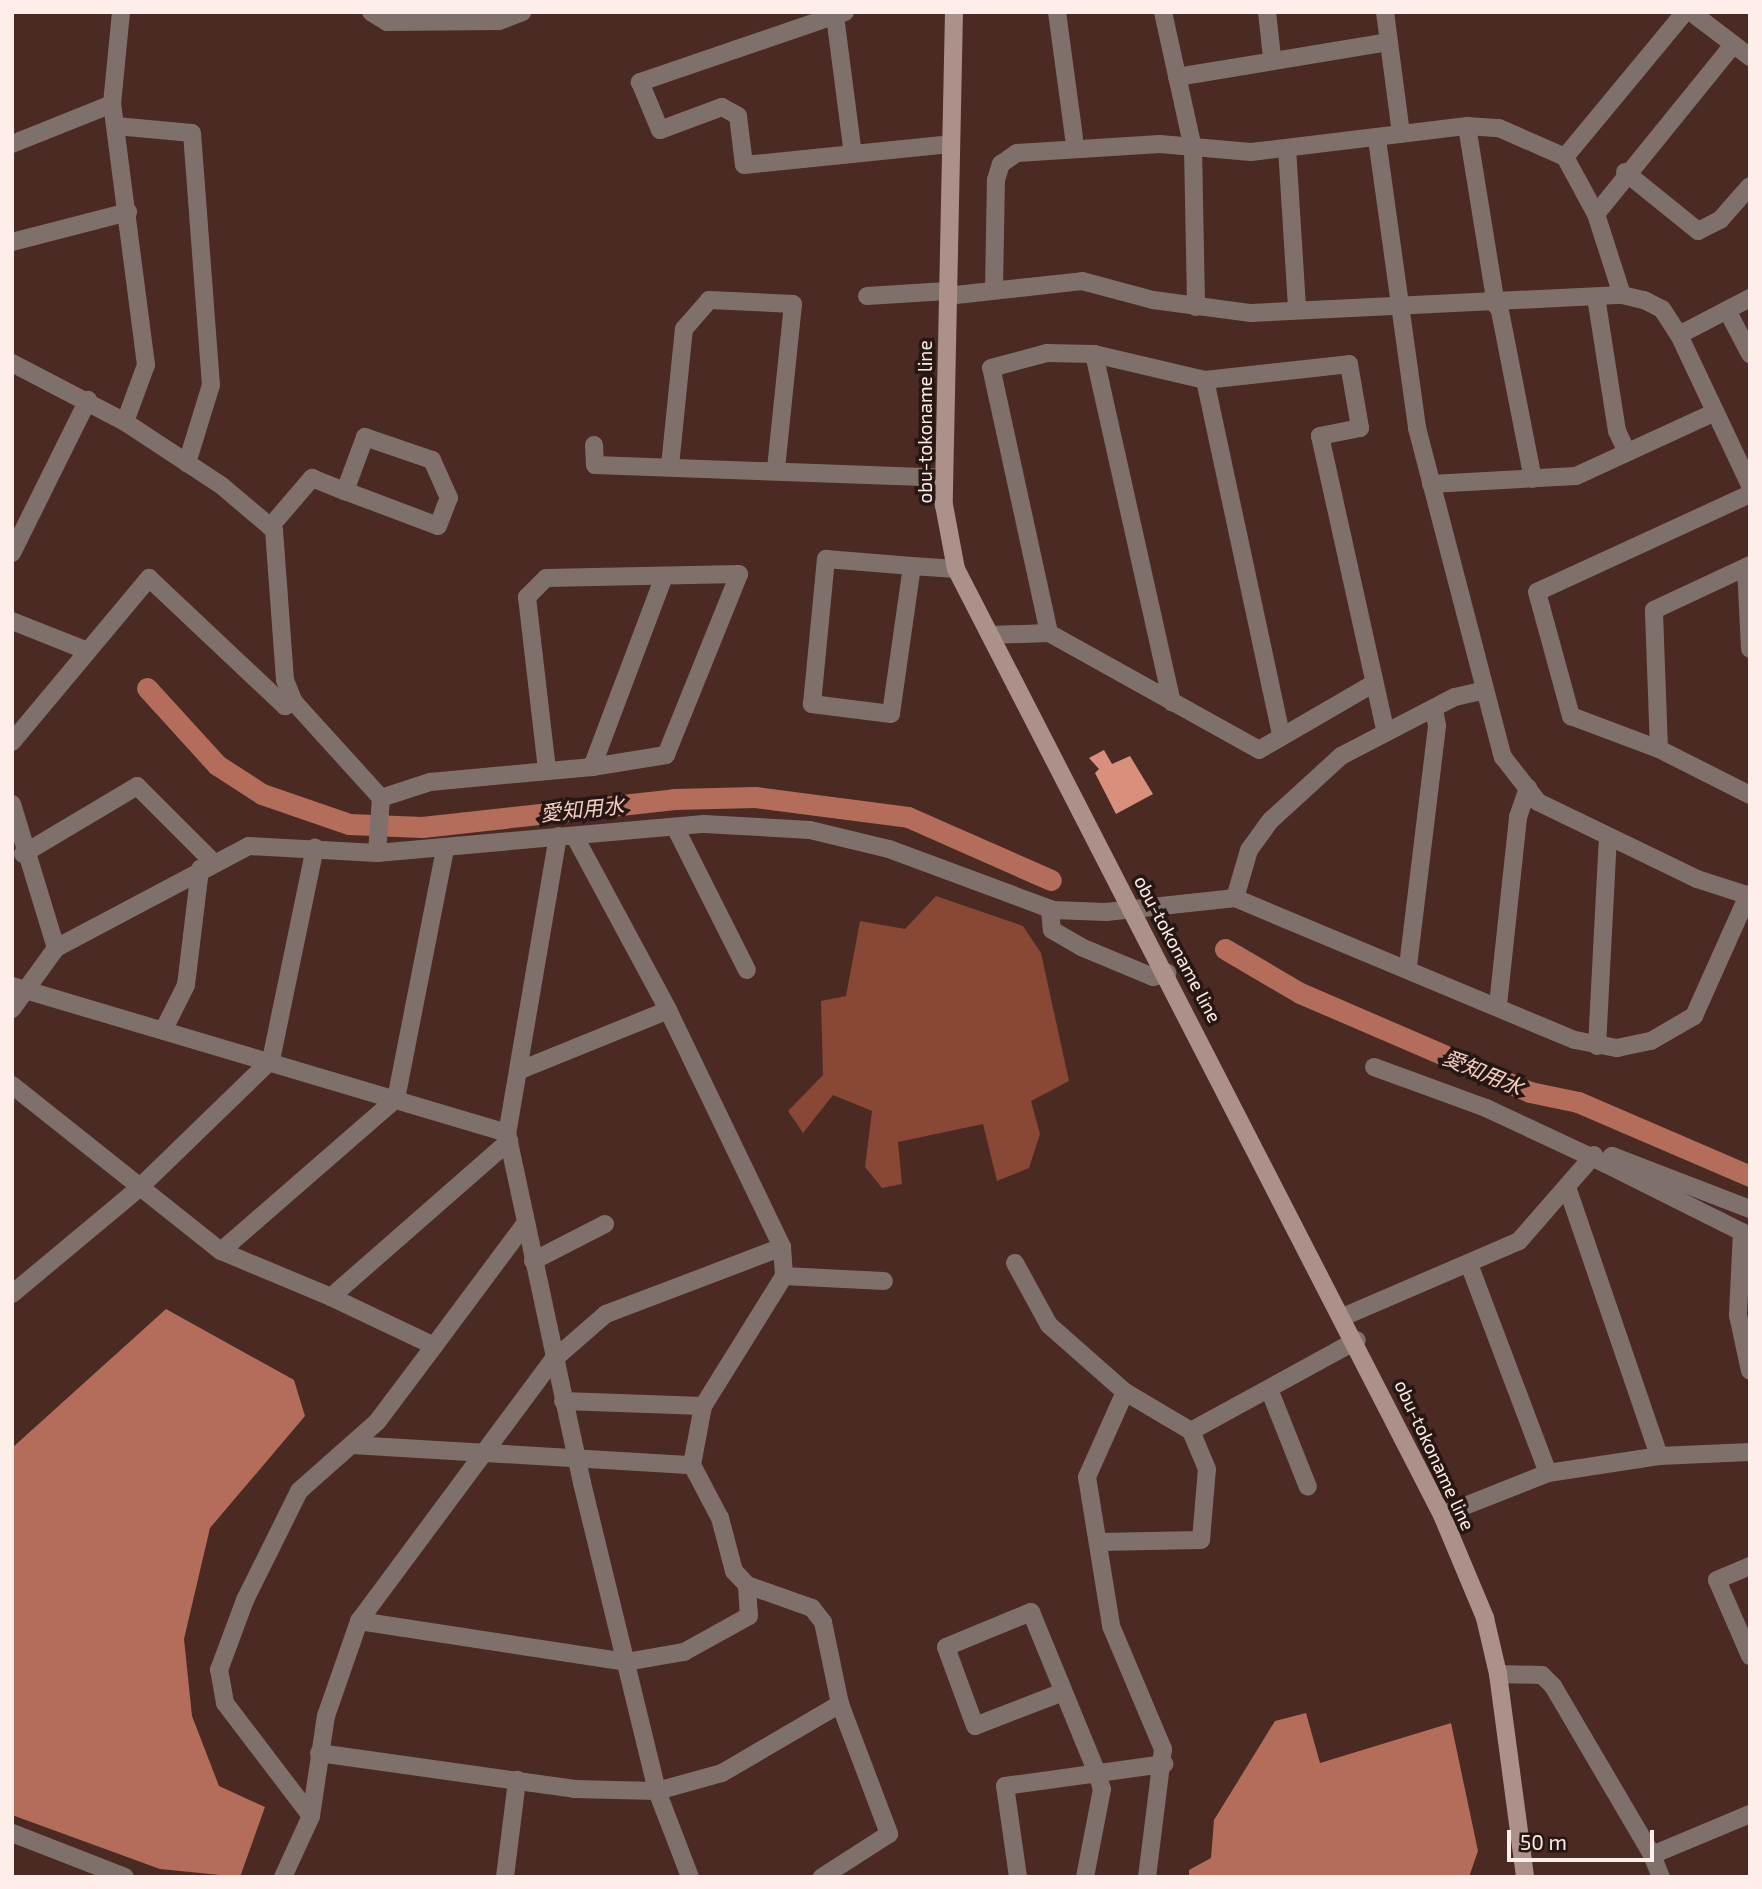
<!DOCTYPE html>
<html>
<head>
<meta charset="utf-8">
<style>
	body { margin:0 }
	#map { position:relative; width:1762px; height:1889px; overflow:hidden; background:#4a2a22; font-family:"Exo 2","Noto Sans JP",sans-serif }
	div>[style] { position:absolute }
	[style*='--x'] { left:calc(var(--x)*1px); top:calc(var(--y)*1px); width:calc(var(--w)*1px); rotate:calc(var(--a)*1deg) }
	.forest>* { inset:0; background:#894736 }
	.water>* { inset:0; background:#b36d5a }
	.canal>* { height:21px; margin:-10.5px; padding:0 10.5px; transform-origin:10.5px; border-radius:10.5px; background:#b36d5a }
	.building>* { inset:0; background:#d88f7c }
	.minor>* { height:18px; margin:-9px; padding:0 9px; transform-origin:9px; border-radius:9px; background:#80706b }
	.secondary>* { height:18px; margin:-9px; padding:0 9px; transform-origin:9px; border-radius:9px; background:#ab9189 }
	span { translate:-50% -50%; white-space:nowrap; text-align:center; line-height:1.15; -webkit-text-stroke:7px #261714; paint-order:stroke }
	.street-label { font-size:19px; color:#feede8 }
	.water-label { font-size:21px; color:#f7cec2; font-style:italic }
	.frame { position:absolute; inset:0; border:14px solid #feede8; pointer-events:none }
	.scale { position:absolute; left:1507px; top:1830px; width:147px; height:32px; box-sizing:border-box; border:4px solid #feede8; border-top:0; padding-left:9px; font-size:21px; line-height:24px; white-space:nowrap; color:#feede8; -webkit-text-stroke:5px #261714; paint-order:stroke }
</style>
</head>
<body>
<div id="map">
	<div class="forest">
		<div style="clip-path:polygon(936px 896px,1023px 926px,1041px 953px,1069px 1081px,1031px 1101px,1040px 1134px,1029px 1168px,997px 1181px,983px 1124px,898px 1142px,902px 1184px,882px 1188px,865px 1167px,872px 1111px,833px 1095px,803px 1133px,788px 1111px,823px 1075px,821px 1001px,846px 996px,860px 921px,905px 929px)"></div>
	</div>
	<div class="water">
		<div style="clip-path:polygon(166px 1309px,294px 1380px,305px 1416px,210px 1528px,184px 1639px,192px 1716px,219px 1786px,265px 1807px,240px 1877px,160px 1869px,12px 1815px,12px 1448px)"></div>
		<div style="clip-path:polygon(1306px 1713px,1320px 1763px,1451px 1723px,1478px 1851px,1469px 1877px,1189px 1877px,1189px 1870px,1211px 1858px,1214px 1820px,1275px 1721px)"></div>
	</div>
	<div class="canal">
		<div style="--x:147;--y:688;--w:104;--a:47.7"></div>
		<div style="--x:217;--y:765;--w:54;--a:32.8"></div>
		<div style="--x:262;--y:794;--w:92;--a:19"></div>
		<div style="--x:349;--y:824;--w:73;--a:2.4"></div>
		<div style="--x:422;--y:827;--w:254;--a:-6.3"></div>
		<div style="--x:674;--y:799;--w:81;--a:-1.4"></div>
		<div style="--x:755;--y:797;--w:154;--a:7.4"></div>
		<div style="--x:908;--y:817;--w:156;--a:23.8"></div>
		<div style="--x:1225;--y:949;--w:87;--a:30.4"></div>
		<div style="--x:1300;--y:993;--w:250;--a:23.3"></div>
		<div style="--x:1530;--y:1092;--w:49;--a:11.8"></div>
		<div style="--x:1578;--y:1102;--w:187;--a:23.3"></div>
	</div>
	<div class="building">
		<div style="clip-path:polygon(1104px 750px,1112px 764px,1130px 756px,1153px 794px,1116px 814px,1095px 773px,1099px 769px,1089px 758px)"></div>
	</div>
	<div class="minor">
		<div style="--x:371;--y:12;--w:19;--a:32"></div>
		<div style="--x:387;--y:22;--w:112;--a:-0.5"></div>
		<div style="--x:499;--y:21;--w:25;--a:-21"></div>
		<div style="--x:845;--y:12;--w:217;--a:161.1"></div>
		<div style="--x:640;--y:82;--w:52;--a:67.4"></div>
		<div style="--x:660;--y:130;--w:66;--a:-20.4"></div>
		<div style="--x:722;--y:107;--w:18;--a:29"></div>
		<div style="--x:738;--y:116;--w:49;--a:83"></div>
		<div style="--x:744;--y:165;--w:207;--a:-5.8"></div>
		<div style="--x:1057;--y:12;--w:127;--a:82.3"></div>
		<div style="--x:1163;--y:12;--w:139;--a:77.6"></div>
		<div style="--x:1193;--y:148;--w:159;--a:88.9"></div>
		<div style="--x:1267;--y:12;--w:45;--a:83.7"></div>
		<div style="--x:1385;--y:12;--w:123;--a:82.5"></div>
		<div style="--x:1691;--y:12;--w:74;--a:37.3"></div>
		<div style="--x:835;--y:16;--w:139;--a:82.6"></div>
		<div style="--x:1177;--y:77;--w:215;--a:-9.4"></div>
		<div style="--x:116;--y:126;--w:76;--a:5.3"></div>
		<div style="--x:192;--y:133;--w:253;--a:85.7"></div>
		<div style="--x:211;--y:385;--w:82;--a:107.1"></div>
		<div style="--x:1467;--y:126;--w:182;--a:80.8"></div>
		<div style="--x:1377;--y:139;--w:292;--a:82.1"></div>
		<div style="--x:1417;--y:428;--w:340;--a:75.4"></div>
		<div style="--x:1503;--y:757;--w:57;--a:52.1"></div>
		<div style="--x:1538;--y:802;--w:177;--a:25.8"></div>
		<div style="--x:1697;--y:879;--w:56;--a:17.8"></div>
		<div style="--x:12;--y:144;--w:108;--a:-21.8"></div>
		<div style="--x:1287;--y:148;--w:159;--a:86.4"></div>
		<div style="--x:1565;--y:157;--w:188;--a:-50.4"></div>
		<div style="--x:1625;--y:172;--w:94;--a:38.9"></div>
		<div style="--x:1698;--y:231;--w:25;--a:-27"></div>
		<div style="--x:1720;--y:220;--w:45;--a:-48.6"></div>
		<div style="--x:1596;--y:214;--w:218;--a:-51"></div>
		<div style="--x:12;--y:242;--w:120;--a:-14.5"></div>
		<div style="--x:994;--y:290;--w:110;--a:-89"></div>
		<div style="--x:996;--y:180;--w:17;--a:-73"></div>
		<div style="--x:1001;--y:164;--w:19;--a:-35"></div>
		<div style="--x:1017;--y:153;--w:143;--a:-3.6"></div>
		<div style="--x:1160;--y:144;--w:91;--a:5"></div>
		<div style="--x:1251;--y:152;--w:218;--a:-6.9"></div>
		<div style="--x:1467;--y:126;--w:32;--a:4"></div>
		<div style="--x:1499;--y:128;--w:72;--a:23.7"></div>
		<div style="--x:1565;--y:157;--w:65;--a:61.5"></div>
		<div style="--x:1596;--y:214;--w:85;--a:72.2"></div>
		<div style="--x:867;--y:296;--w:80;--a:-3.6"></div>
		<div style="--x:947;--y:296;--w:136;--a:-6.3"></div>
		<div style="--x:1082;--y:281;--w:73;--a:15"></div>
		<div style="--x:1153;--y:300;--w:99;--a:7.6"></div>
		<div style="--x:1251;--y:313;--w:371;--a:-2.8"></div>
		<div style="--x:1622;--y:295;--w:23;--a:13"></div>
		<div style="--x:1644;--y:300;--w:20;--a:27"></div>
		<div style="--x:1662;--y:309;--w:31;--a:57"></div>
		<div style="--x:1679;--y:335;--w:166;--a:64.7"></div>
		<div style="--x:1596;--y:297;--w:136;--a:81.1"></div>
		<div style="--x:1617;--y:431;--w:23;--a:65"></div>
		<div style="--x:1499;--y:306;--w:176;--a:78.9"></div>
		<div style="--x:1727;--y:310;--w:50;--a:62.4"></div>
		<div style="--x:1679;--y:335;--w:80;--a:-27.5"></div>
		<div style="--x:1094;--y:354;--w:357;--a:77.4"></div>
		<div style="--x:12;--y:363;--w:127;--a:27.6"></div>
		<div style="--x:125;--y:422;--w:61;--a:-69.8"></div>
		<div style="--x:146;--y:365;--w:263;--a:-97.4"></div>
		<div style="--x:112;--y:104;--w:92;--a:-84.4"></div>
		<div style="--x:1205;--y:380;--w:364;--a:77.9"></div>
		<div style="--x:125;--y:422;--w:116;--a:33.4"></div>
		<div style="--x:222;--y:486;--w:68;--a:40.2"></div>
		<div style="--x:274;--y:530;--w:150;--a:85.8"></div>
		<div style="--x:285;--y:680;--w:24;--a:68"></div>
		<div style="--x:594;--y:445;--w:20;--a:87"></div>
		<div style="--x:595;--y:465;--w:349;--a:2.1"></div>
		<div style="--x:670;--y:466;--w:138;--a:-84.2"></div>
		<div style="--x:684;--y:329;--w:38;--a:-49"></div>
		<div style="--x:709;--y:300;--w:84;--a:2.7"></div>
		<div style="--x:793;--y:304;--w:165;--a:95.9"></div>
		<div style="--x:1431;--y:484;--w:145;--a:-3.2"></div>
		<div style="--x:1576;--y:476;--w:153;--a:-24.7"></div>
		<div style="--x:1750;--y:494;--w:234;--a:155.3"></div>
		<div style="--x:1537;--y:592;--w:129;--a:74.7"></div>
		<div style="--x:1571;--y:716;--w:94;--a:20.6"></div>
		<div style="--x:1659;--y:749;--w:102;--a:26.8"></div>
		<div style="--x:270;--y:527;--w:65;--a:-49.4"></div>
		<div style="--x:312;--y:478;--w:35;--a:22"></div>
		<div style="--x:345;--y:491;--w:99;--a:20.6"></div>
		<div style="--x:438;--y:526;--w:30;--a:-69"></div>
		<div style="--x:449;--y:498;--w:42;--a:-114.1"></div>
		<div style="--x:432;--y:460;--w:71;--a:-161.1"></div>
		<div style="--x:365;--y:437;--w:58;--a:110.3"></div>
		<div style="--x:12;--y:553;--w:171;--a:-63.6"></div>
		<div style="--x:912;--y:566;--w:149;--a:98.1"></div>
		<div style="--x:891;--y:714;--w:80;--a:-172.8"></div>
		<div style="--x:812;--y:704;--w:146;--a:-84.5"></div>
		<div style="--x:826;--y:559;--w:86;--a:4.7"></div>
		<div style="--x:912;--y:566;--w:44;--a:3.9"></div>
		<div style="--x:1746;--y:567;--w:82;--a:87.2"></div>
		<div style="--x:12;--y:621;--w:79;--a:21.7"></div>
		<div style="--x:1049;--y:633;--w:271;--a:-102.3"></div>
		<div style="--x:991;--y:368;--w:58;--a:-15"></div>
		<div style="--x:1047;--y:353;--w:47;--a:1.2"></div>
		<div style="--x:1094;--y:354;--w:114;--a:13.2"></div>
		<div style="--x:1205;--y:380;--w:145;--a:-6.3"></div>
		<div style="--x:1349;--y:364;--w:65;--a:80.2"></div>
		<div style="--x:1360;--y:428;--w:41;--a:168.7"></div>
		<div style="--x:1320;--y:436;--w:304;--a:77.5"></div>
		<div style="--x:990;--y:635;--w:59;--a:-1.9"></div>
		<div style="--x:1049;--y:633;--w:240;--a:29.1"></div>
		<div style="--x:1259;--y:750;--w:132;--a:-30.1"></div>
		<div style="--x:12;--y:742;--w:214;--a:-50.1"></div>
		<div style="--x:149;--y:578;--w:187;--a:43.3"></div>
		<div style="--x:285;--y:706;--w:10;--a:-24"></div>
		<div style="--x:294;--y:702;--w:130;--a:47.8"></div>
		<div style="--x:381;--y:798;--w:55;--a:94.2"></div>
		<div style="--x:1659;--y:749;--w:139;--a:-92.1"></div>
		<div style="--x:1654;--y:610;--w:106;--a:-25.1"></div>
		<div style="--x:592;--y:767;--w:204;--a:-69.3"></div>
		<div style="--x:381;--y:798;--w:52;--a:-18.1"></div>
		<div style="--x:430;--y:782;--w:163;--a:-5.3"></div>
		<div style="--x:592;--y:767;--w:75;--a:-9.2"></div>
		<div style="--x:666;--y:755;--w:195;--a:-68"></div>
		<div style="--x:739;--y:574;--w:193;--a:178.8"></div>
		<div style="--x:546;--y:578;--w:27;--a:135"></div>
		<div style="--x:527;--y:597;--w:174;--a:83.4"></div>
		<div style="--x:12;--y:804;--w:151;--a:73"></div>
		<div style="--x:675;--y:827;--w:160;--a:63.3"></div>
		<div style="--x:558;--y:836;--w:301;--a:99.7"></div>
		<div style="--x:507;--y:1133;--w:358;--a:77.9"></div>
		<div style="--x:582;--y:1483;--w:317;--a:76.3"></div>
		<div style="--x:657;--y:1791;--w:92;--a:69"></div>
		<div style="--x:575;--y:837;--w:196;--a:61.7"></div>
		<div style="--x:668;--y:1010;--w:263;--a:64.3"></div>
		<div style="--x:782;--y:1247;--w:29;--a:86"></div>
		<div style="--x:784;--y:1276;--w:153;--a:121.9"></div>
		<div style="--x:703;--y:1406;--w:60;--a:100.6"></div>
		<div style="--x:692;--y:1465;--w:60;--a:62.2"></div>
		<div style="--x:720;--y:1518;--w:55;--a:75.2"></div>
		<div style="--x:734;--y:1571;--w:19;--a:47"></div>
		<div style="--x:747;--y:1585;--w:69;--a:19.5"></div>
		<div style="--x:812;--y:1608;--w:18;--a:52"></div>
		<div style="--x:823;--y:1622;--w:84;--a:78.3"></div>
		<div style="--x:840;--y:1704;--w:139;--a:69.3"></div>
		<div style="--x:889;--y:1834;--w:80;--a:147.3"></div>
		<div style="--x:23;--y:854;--w:133;--a:-30.8"></div>
		<div style="--x:137;--y:786;--w:106;--a:45"></div>
		<div style="--x:1235;--y:898;--w:50;--a:-73.7"></div>
		<div style="--x:1249;--y:850;--w:37;--a:-54"></div>
		<div style="--x:1271;--y:820;--w:95;--a:-42.4"></div>
		<div style="--x:1341;--y:756;--w:128;--a:-27.4"></div>
		<div style="--x:1455;--y:697;--w:28;--a:-13"></div>
		<div style="--x:1050;--y:909;--w:21;--a:85"></div>
		<div style="--x:1052;--y:930;--w:34;--a:30"></div>
		<div style="--x:1081;--y:947;--w:78;--a:22.6"></div>
		<div style="--x:1153;--y:977;--w:15;--a:-16"></div>
		<div style="--x:1408;--y:966;--w:242;--a:-83.1"></div>
		<div style="--x:1437;--y:726;--w:17;--a:-100"></div>
		<div style="--x:12;--y:986;--w:516;--a:16.54"></div>
		<div style="--x:1498;--y:1005;--w:189;--a:-83.9"></div>
		<div style="--x:1518;--y:817;--w:31;--a:-71"></div>
		<div style="--x:12;--y:1009;--w:75;--a:-54.2"></div>
		<div style="--x:56;--y:948;--w:218;--a:-27.9"></div>
		<div style="--x:249;--y:846;--w:128;--a:3.1"></div>
		<div style="--x:377;--y:853;--w:328;--a:-5.1"></div>
		<div style="--x:704;--y:824;--w:106;--a:3.2"></div>
		<div style="--x:810;--y:830;--w:81;--a:13.5"></div>
		<div style="--x:889;--y:849;--w:175;--a:20.4"></div>
		<div style="--x:1053;--y:910;--w:53;--a:2.2"></div>
		<div style="--x:1106;--y:912;--w:130;--a:-6.2"></div>
		<div style="--x:1235;--y:898;--w:368;--a:22.7"></div>
		<div style="--x:1575;--y:1040;--w:43;--a:10.8"></div>
		<div style="--x:1617;--y:1048;--w:35;--a:-12"></div>
		<div style="--x:1651;--y:1041;--w:50;--a:-30.2"></div>
		<div style="--x:1694;--y:1016;--w:133;--a:-65.9"></div>
		<div style="--x:164;--y:1029;--w:49;--a:-63.4"></div>
		<div style="--x:186;--y:985;--w:117;--a:-83.1"></div>
		<div style="--x:1597;--y:1046;--w:210;--a:-87"></div>
		<div style="--x:1374;--y:1067;--w:119;--a:20.1"></div>
		<div style="--x:1486;--y:1108;--w:132;--a:25"></div>
		<div style="--x:1606;--y:1164;--w:10;--a:-53"></div>
		<div style="--x:1612;--y:1156;--w:148;--a:21"></div>
		<div style="--x:518;--y:1071;--w:162;--a:-22.1"></div>
		<div style="--x:12;--y:1085;--w:267;--a:38.5"></div>
		<div style="--x:221;--y:1251;--w:119;--a:22.7"></div>
		<div style="--x:331;--y:1297;--w:237;--a:-41.2"></div>
		<div style="--x:1606;--y:1164;--w:152;--a:26.6"></div>
		<div style="--x:1742;--y:1232;--w:83;--a:92.8"></div>
		<div style="--x:1738;--y:1315;--w:57;--a:77.9"></div>
		<div style="--x:1567;--y:1187;--w:284;--a:71.1"></div>
		<div style="--x:221;--y:1251;--w:232;--a:-41"></div>
		<div style="--x:396;--y:1099;--w:254;--a:-78.9"></div>
		<div style="--x:533;--y:1261;--w:81;--a:-27.2"></div>
		<div style="--x:1015;--y:1263;--w:71;--a:61.3"></div>
		<div style="--x:1049;--y:1325;--w:101;--a:41.4"></div>
		<div style="--x:1125;--y:1392;--w:93;--a:114.1"></div>
		<div style="--x:1087;--y:1477;--w:151;--a:80.8"></div>
		<div style="--x:1111;--y:1626;--w:134;--a:67.1"></div>
		<div style="--x:1163;--y:1749;--w:129;--a:97.1"></div>
		<div style="--x:1469;--y:1264;--w:223;--a:69.3"></div>
		<div style="--x:784;--y:1276;--w:100;--a:2.9"></div>
		<div style="--x:12;--y:1294;--w:165;--a:-39.8"></div>
		<div style="--x:139;--y:1188;--w:184;--a:-44.1"></div>
		<div style="--x:271;--y:1060;--w:217;--a:-78.3"></div>
		<div style="--x:331;--y:1297;--w:114;--a:25.4"></div>
		<div style="--x:434;--y:1346;--w:152;--a:-53.3"></div>
		<div style="--x:1345;--y:1316;--w:189;--a:-23.3"></div>
		<div style="--x:1519;--y:1241;--w:114;--a:-48.9"></div>
		<div style="--x:1269;--y:1389;--w:105;--a:68.3"></div>
		<div style="--x:563;--y:1401;--w:140;--a:2"></div>
		<div style="--x:1191;--y:1431;--w:189;--a:-28.7"></div>
		<div style="--x:352;--y:1445;--w:341;--a:3.4"></div>
		<div style="--x:1442;--y:1515;--w:114;--a:-21.6"></div>
		<div style="--x:1548;--y:1473;--w:112;--a:-8.7"></div>
		<div style="--x:1659;--y:1456;--w:91;--a:-2.5"></div>
		<div style="--x:1098;--y:1542;--w:103;--a:-1.1"></div>
		<div style="--x:1201;--y:1540;--w:71;--a:-85.2"></div>
		<div style="--x:1207;--y:1469;--w:41;--a:-112.8"></div>
		<div style="--x:1191;--y:1431;--w:77;--a:-149.4"></div>
		<div style="--x:1750;--y:1566;--w:36;--a:157"></div>
		<div style="--x:1717;--y:1580;--w:83;--a:66.5"></div>
		<div style="--x:359;--y:1621;--w:270;--a:8.7"></div>
		<div style="--x:626;--y:1662;--w:59;--a:-9.8"></div>
		<div style="--x:684;--y:1652;--w:74;--a:-29"></div>
		<div style="--x:749;--y:1616;--w:31;--a:-94"></div>
		<div style="--x:1498;--y:1674;--w:44;--a:1.3"></div>
		<div style="--x:1542;--y:1675;--w:16;--a:45"></div>
		<div style="--x:1553;--y:1686;--w:196;--a:59.6"></div>
		<div style="--x:1652;--y:1855;--w:106;--a:-22.7"></div>
		<div style="--x:1063;--y:1692;--w:94;--a:158.9"></div>
		<div style="--x:975;--y:1726;--w:84;--a:-110.2"></div>
		<div style="--x:946;--y:1647;--w:92;--a:-22.4"></div>
		<div style="--x:1031;--y:1612;--w:174;--a:67.7"></div>
		<div style="--x:1097;--y:1773;--w:17;--a:73"></div>
		<div style="--x:1102;--y:1789;--w:90;--a:100.9"></div>
		<div style="--x:319;--y:1753;--w:258;--a:8"></div>
		<div style="--x:574;--y:1789;--w:83;--a:1.4"></div>
		<div style="--x:657;--y:1791;--w:67;--a:-15.5"></div>
		<div style="--x:722;--y:1773;--w:137;--a:-30.3"></div>
		<div style="--x:311;--y:1816;--w:142;--a:-127.3"></div>
		<div style="--x:225;--y:1703;--w:34;--a:-100"></div>
		<div style="--x:219;--y:1670;--w:75;--a:-69.6"></div>
		<div style="--x:245;--y:1600;--w:122;--a:-63.6"></div>
		<div style="--x:299;--y:1491;--w:104;--a:-41.5"></div>
		<div style="--x:377;--y:1422;--w:95;--a:-53.1"></div>
		<div style="--x:12;--y:1833;--w:121;--a:21.3"></div>
		<div style="--x:1652;--y:1855;--w:24;--a:68"></div>
		<div style="--x:283;--y:1877;--w:67;--a:-65.3"></div>
		<div style="--x:311;--y:1816;--w:101;--a:-81.5"></div>
		<div style="--x:326;--y:1716;--w:101;--a:-70.8"></div>
		<div style="--x:359;--y:1621;--w:325;--a:-53.4"></div>
		<div style="--x:553;--y:1360;--w:70;--a:-41"></div>
		<div style="--x:606;--y:1314;--w:188;--a:-20.8"></div>
		<div style="--x:505;--y:1877;--w:98;--a:-82.9"></div>
		<div style="--x:1018;--y:1877;--w:92;--a:-98.1"></div>
		<div style="--x:1005;--y:1786;--w:161;--a:-7.9"></div>
	</div>
	<div class="secondary">
		<div style="--x:954;--y:12;--w:493;--a:91.2"></div>
		<div style="--x:944;--y:505;--w:65;--a:79.4"></div>
		<div style="--x:956;--y:569;--w:1064;--a:62.81"></div>
		<div style="--x:1442;--y:1515;--w:112;--a:67.3"></div>
		<div style="--x:1485;--y:1618;--w:57;--a:76.9"></div>
		<div style="--x:1498;--y:1674;--w:205;--a:82.4"></div>
	</div>
	<div class="street-label">
		<span style="left:925px;top:422px;rotate:-90deg">obu-tokoname line</span>
		<span style="left:1178px;top:949px;rotate:62deg">obu-tokoname line</span>
		<span style="left:1435px;top:1455px;rotate:65deg">obu-tokoname line</span>
	</div>
	<div class="water-label">
		<span style="left:582px;top:809px;rotate:-6deg">愛知用水</span>
		<span style="left:1483px;top:1072px;rotate:23deg">愛知用水</span>
	</div>
	<div class="frame"></div>
	<div class="scale">50 m</div>
</div>
</body>
</html>
